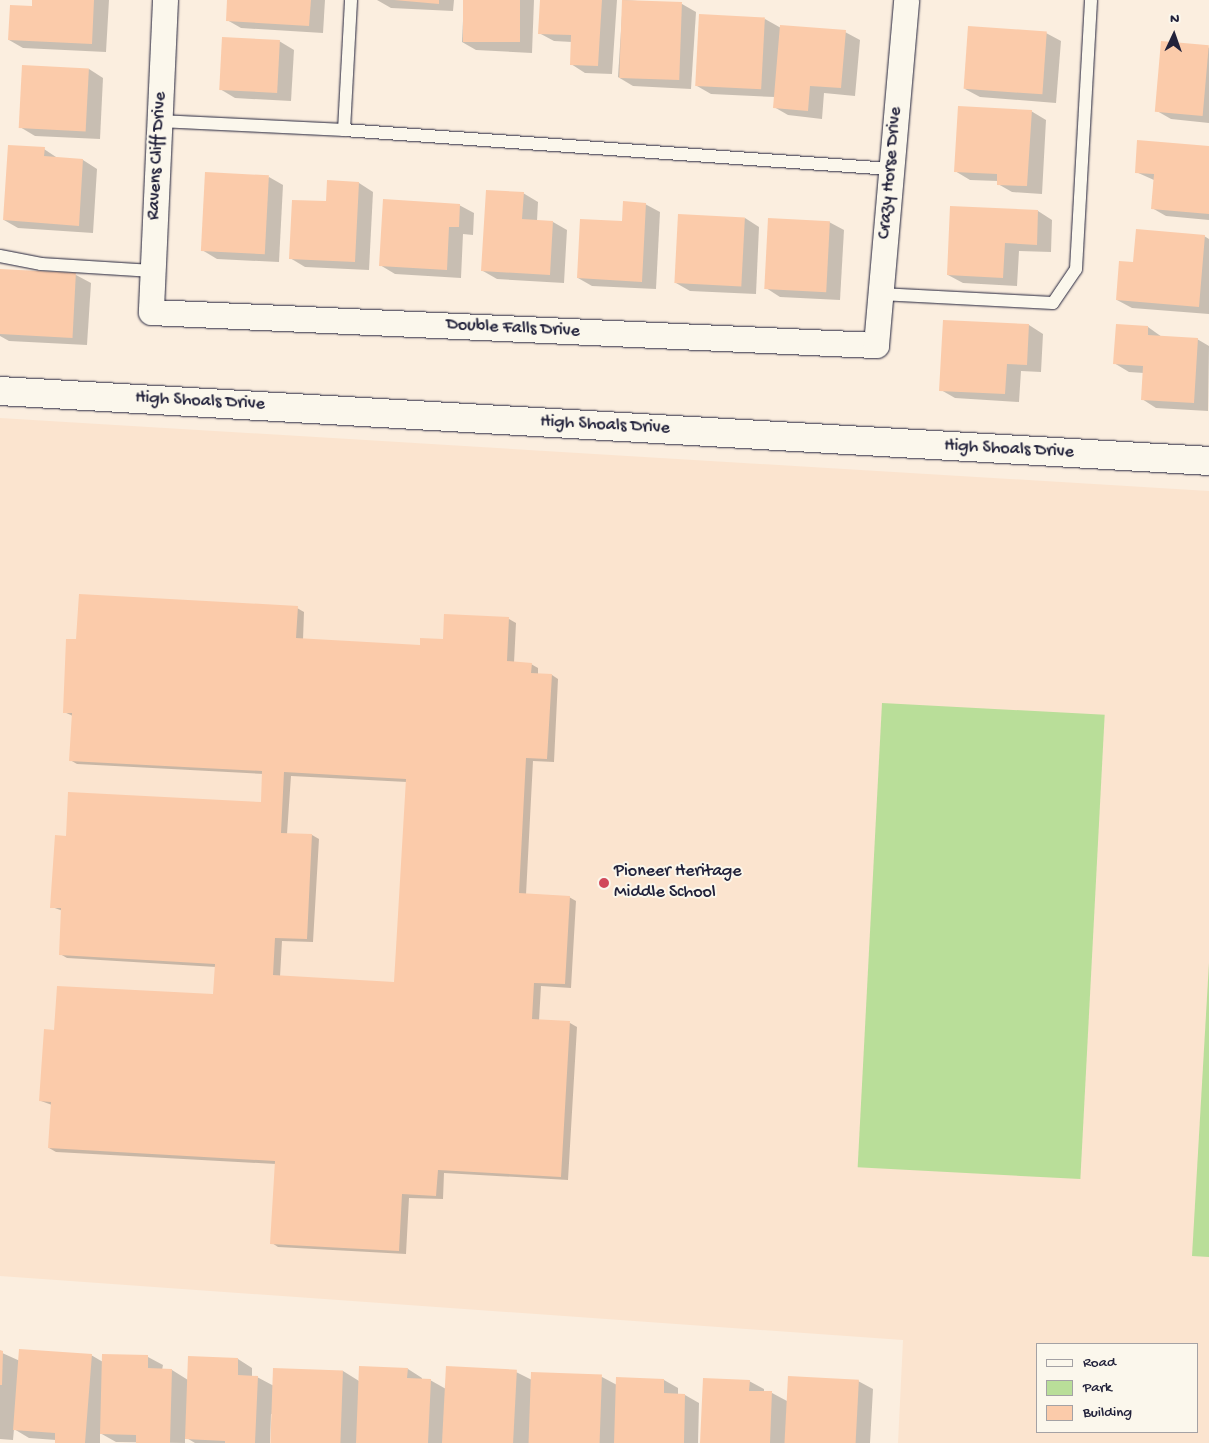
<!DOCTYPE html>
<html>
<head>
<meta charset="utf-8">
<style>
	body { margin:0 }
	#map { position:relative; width:1209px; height:1443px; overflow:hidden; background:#fbeedf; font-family:"Gochi Hand",sans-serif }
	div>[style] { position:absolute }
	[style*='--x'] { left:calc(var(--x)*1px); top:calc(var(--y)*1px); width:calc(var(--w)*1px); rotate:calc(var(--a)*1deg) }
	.built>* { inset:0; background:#fbe4cf }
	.green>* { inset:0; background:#b9de99; transform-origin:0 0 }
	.shadow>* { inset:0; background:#0003 }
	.building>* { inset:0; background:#fbcbaa; transform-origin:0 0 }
	.roads { filter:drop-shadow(0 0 1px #22223b) drop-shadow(0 0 1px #22223b) }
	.lane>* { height:12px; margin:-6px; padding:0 6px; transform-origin:6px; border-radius:6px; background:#fbf7ec }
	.street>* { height:25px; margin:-12.5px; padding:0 12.5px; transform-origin:12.5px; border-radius:12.5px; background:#fbf7ec }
	.secondary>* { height:28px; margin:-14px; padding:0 14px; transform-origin:14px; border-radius:14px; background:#fbf7ec }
	.dots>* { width:14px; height:14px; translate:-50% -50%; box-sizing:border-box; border:2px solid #fbf7ec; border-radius:50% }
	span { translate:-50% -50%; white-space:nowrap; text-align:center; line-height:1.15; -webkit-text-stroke:4px #fbf7ec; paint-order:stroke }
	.street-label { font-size:18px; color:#22223b }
	.poi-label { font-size:18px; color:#22223b }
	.left { translate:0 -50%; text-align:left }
	.legend { position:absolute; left:1036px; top:1343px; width:162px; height:90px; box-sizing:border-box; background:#fbf7ec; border:1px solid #a4a2a5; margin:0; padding:6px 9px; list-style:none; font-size:15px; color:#22223b }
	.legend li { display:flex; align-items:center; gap:10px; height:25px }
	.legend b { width:25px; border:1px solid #a4a2a5 }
	.north { position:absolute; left:1149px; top:10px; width:50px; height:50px; -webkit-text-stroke:4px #fbf7ec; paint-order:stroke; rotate:3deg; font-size:14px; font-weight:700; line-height:20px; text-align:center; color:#22223b }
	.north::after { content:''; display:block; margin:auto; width:18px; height:22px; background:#22223b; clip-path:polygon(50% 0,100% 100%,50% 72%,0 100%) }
</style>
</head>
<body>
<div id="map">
	<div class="built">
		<div style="clip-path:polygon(evenodd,0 418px,1209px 491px,1209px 1443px,898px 1443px,903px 1340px,0 1276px,0 418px,1038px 1344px,1198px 1344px,1198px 1432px,1038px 1432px,1038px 1344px)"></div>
	</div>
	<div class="green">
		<div style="left:882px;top:703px;width:223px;height:465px;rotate:3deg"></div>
		<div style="clip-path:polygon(1209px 963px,1209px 1257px,1192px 1256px)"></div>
	</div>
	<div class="shadow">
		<div style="clip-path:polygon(33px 0,109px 0,106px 52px,23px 48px,9px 40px,33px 7px)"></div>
		<div style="clip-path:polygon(228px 0,325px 0,323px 33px,241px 28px,227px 20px)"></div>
		<div style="clip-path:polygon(377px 0,454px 0,453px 11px,391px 8px)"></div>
		<div style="clip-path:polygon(464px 0,534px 0,532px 53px,476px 50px,462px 42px)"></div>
		<div style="clip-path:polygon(541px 0,617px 0,612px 74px,585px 73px,571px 64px,572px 42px,554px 41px,539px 33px)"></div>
		<div style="clip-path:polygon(623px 0,682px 4px,696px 12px,691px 89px,633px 86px,618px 77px)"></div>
		<div style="clip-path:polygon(765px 19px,781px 28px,845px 32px,860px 40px,855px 96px,824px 93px,822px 119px,788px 115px,774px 107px,775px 97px,711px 94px,697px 86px)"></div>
		<div style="clip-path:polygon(1046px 33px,1061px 41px,1056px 103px,980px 97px,965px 89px)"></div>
		<div style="clip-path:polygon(279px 41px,294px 50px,291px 101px,235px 98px,220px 89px)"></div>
		<div style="clip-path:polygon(1209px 47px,1209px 123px,1171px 119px,1157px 111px)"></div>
		<div style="clip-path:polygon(89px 69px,103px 78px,100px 139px,35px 136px,20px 127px)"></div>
		<div style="clip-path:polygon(1031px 111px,1046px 120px,1042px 194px,1012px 192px,998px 184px,998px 181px,970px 180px,955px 171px)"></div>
		<div style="clip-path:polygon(1209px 147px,1209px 220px,1166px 216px,1152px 208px,1154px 180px,1136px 172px)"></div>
		<div style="clip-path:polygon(44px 149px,59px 159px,83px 160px,97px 169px,93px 233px,18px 228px,4px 220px)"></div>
		<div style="clip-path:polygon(269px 177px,283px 185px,279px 262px,217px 259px,202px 250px)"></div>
		<div style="clip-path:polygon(359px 183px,373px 192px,369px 270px,305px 267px,290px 258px,327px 203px)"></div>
		<div style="clip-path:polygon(523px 193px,538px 202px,537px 221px,553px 222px,567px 230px,564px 283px,497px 279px,483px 271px)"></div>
		<div style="clip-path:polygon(645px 204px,660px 212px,656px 289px,592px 286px,578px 278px,623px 222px)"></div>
		<div style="clip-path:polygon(459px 205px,474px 213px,473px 235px,463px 234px,461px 278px,395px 274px,380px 265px)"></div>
		<div style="clip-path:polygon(1038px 211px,1052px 220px,1051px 252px,1019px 251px,1017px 286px,963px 283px,948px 275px)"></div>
		<div style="clip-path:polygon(745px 218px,759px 227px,756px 294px,690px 291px,676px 283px)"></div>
		<div style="clip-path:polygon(829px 222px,844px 230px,840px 300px,780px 297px,766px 288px)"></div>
		<div style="clip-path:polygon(1204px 236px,1209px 239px,1209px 314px,1132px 308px,1117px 300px,1134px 263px)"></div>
		<div style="clip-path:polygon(0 271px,76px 275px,91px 283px,87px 345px,9px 341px,0 336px)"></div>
		<div style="clip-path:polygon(1029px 325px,1043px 334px,1041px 372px,1021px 371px,1019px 402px,955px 398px,941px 390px)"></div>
		<div style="clip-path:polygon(1117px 325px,1148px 327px,1162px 337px,1197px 339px,1209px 346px,1208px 411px,1156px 408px,1142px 399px,1144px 373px,1129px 372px,1114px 363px)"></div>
		<div style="clip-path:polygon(evenodd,297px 608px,304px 612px,303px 640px,421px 646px,509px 619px,516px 623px,514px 663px,531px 664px,538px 668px,538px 675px,552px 675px,558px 679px,554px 762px,533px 761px,526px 895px,569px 897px,576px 901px,571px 988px,541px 986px,539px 1021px,570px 1023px,577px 1027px,568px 1180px,444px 1173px,443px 1199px,409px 1198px,406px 1254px,278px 1247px,272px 1243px,276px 1164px,56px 1152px,49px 1148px,52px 1105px,41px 1101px,55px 1031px,215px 996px,216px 967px,67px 958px,60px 954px,63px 911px,52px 907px,67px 837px,262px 804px,264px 774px,77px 764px,70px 760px,73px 716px,64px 712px,77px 640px,297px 608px,291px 776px,407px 782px,396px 983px,280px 977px,282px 941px,313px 942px,319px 839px,312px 835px,287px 834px,291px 776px)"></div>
		<div style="clip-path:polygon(0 1352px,20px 1361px,91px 1355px,103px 1362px,104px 1355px,148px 1357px,163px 1365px,162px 1370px,172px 1370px,188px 1380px,238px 1359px,252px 1368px,252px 1377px,257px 1377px,274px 1386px,343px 1371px,359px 1381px,408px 1369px,422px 1378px,422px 1380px,430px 1380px,446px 1389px,516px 1372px,532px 1380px,602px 1377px,617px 1385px,664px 1380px,678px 1388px,678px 1395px,685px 1395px,699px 1403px,698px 1443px,274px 1443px,273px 1414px,271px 1414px,270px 1443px,195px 1443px,185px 1437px,185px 1443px,116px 1442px,100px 1433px,100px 1443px,56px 1443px,56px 1440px,29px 1438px,14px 1429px,13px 1440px,0 1439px)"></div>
		<div style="clip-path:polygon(749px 1381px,764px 1389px,764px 1392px,772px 1393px,787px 1401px,858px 1381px,873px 1389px,870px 1443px,701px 1443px)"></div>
	</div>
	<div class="building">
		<div style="clip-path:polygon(32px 0,94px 0,92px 44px,8px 40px,10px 5px,32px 6px)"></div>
		<div style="clip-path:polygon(227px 0,311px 0,309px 26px,226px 21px)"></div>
		<div style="clip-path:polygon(394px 0,439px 0,439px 4px)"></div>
		<div style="left:463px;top:0;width:57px;height:42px"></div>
		<div style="clip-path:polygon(540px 0,602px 0,598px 66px,570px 65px,571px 35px,538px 34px)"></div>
		<div style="left:622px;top:0;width:60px;height:78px;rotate:2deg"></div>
		<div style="left:699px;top:14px;width:66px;height:72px;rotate:3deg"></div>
		<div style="clip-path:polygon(780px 25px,846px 30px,841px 88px,810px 86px,808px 111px,773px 108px)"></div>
		<div style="left:968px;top:26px;width:79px;height:63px;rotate:4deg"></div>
		<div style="left:222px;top:37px;width:58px;height:53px;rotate:3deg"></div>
		<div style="left:1161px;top:41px;width:48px;height:71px;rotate:5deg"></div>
		<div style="left:22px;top:65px;width:67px;height:63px;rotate:3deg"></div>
		<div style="clip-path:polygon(958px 106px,1032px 110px,1027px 186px,997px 185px,997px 174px,954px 172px)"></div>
		<div style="clip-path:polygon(1137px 140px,1209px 146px,1209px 214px,1151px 209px,1154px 174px,1135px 173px)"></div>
		<div style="clip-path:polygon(8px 145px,45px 147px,44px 156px,83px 159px,79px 226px,3px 220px)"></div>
		<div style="left:205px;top:172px;width:64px;height:79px;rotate:3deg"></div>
		<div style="clip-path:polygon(327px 180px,359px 182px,355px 262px,289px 259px,292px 200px,326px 201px)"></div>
		<div style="clip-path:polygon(486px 190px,524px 192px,522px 219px,553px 221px,550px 275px,481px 271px)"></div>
		<div style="clip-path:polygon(383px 199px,460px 204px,459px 227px,449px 227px,447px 270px,379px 266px)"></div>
		<div style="clip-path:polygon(623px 201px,646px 203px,642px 282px,577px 278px,580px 219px,622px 221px)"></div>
		<div style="clip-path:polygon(950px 206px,1038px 210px,1037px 245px,1005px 243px,1003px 278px,947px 275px)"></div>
		<div style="left:678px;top:214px;width:67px;height:69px;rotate:3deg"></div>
		<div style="left:768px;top:218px;width:62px;height:71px;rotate:3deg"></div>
		<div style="clip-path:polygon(1136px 229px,1205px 235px,1199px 307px,1116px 300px,1119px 261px,1133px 262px)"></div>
		<div style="left:0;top:269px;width:76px;height:65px;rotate:3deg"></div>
		<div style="clip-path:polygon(943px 320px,1029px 324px,1027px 365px,1007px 364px,1005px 394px,939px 391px)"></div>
		<div style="clip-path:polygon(1116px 324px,1148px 326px,1148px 335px,1198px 338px,1194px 403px,1141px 400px,1143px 366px,1113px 364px)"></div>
		<div style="clip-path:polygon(evenodd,79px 594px,298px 606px,296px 638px,420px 645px,420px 638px,443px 639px,444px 614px,509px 617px,507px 661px,532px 663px,531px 673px,552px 674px,547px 759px,526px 758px,519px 893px,570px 896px,565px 984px,534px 983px,532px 1019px,570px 1021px,561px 1177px,438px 1170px,436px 1196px,402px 1194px,399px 1251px,270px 1244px,275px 1161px,48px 1148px,51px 1102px,39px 1101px,44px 1029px,54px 1030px,57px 986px,213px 994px,215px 964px,59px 955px,61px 908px,50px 908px,55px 835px,66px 836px,68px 792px,261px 802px,262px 771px,69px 761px,72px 713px,63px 713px,66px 639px,76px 639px,79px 594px,284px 772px,406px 779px,394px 982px,273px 975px,275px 938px,307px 939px,312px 834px,281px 833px,284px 772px)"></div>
		<div style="clip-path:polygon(19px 1349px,92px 1354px,85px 1443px,55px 1443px,55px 1433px,13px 1430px)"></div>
		<div style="clip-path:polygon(0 1350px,3px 1351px,2px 1385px,0 1385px)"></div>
		<div style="clip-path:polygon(102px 1354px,148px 1355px,148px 1368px,172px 1369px,170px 1443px,136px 1443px,136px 1435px,100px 1434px)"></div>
		<div style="clip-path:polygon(188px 1356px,238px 1358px,238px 1375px,258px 1376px,255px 1443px,225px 1443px,225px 1441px,185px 1439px)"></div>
		<div style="clip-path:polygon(359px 1366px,408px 1368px,407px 1378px,431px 1379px,428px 1443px,356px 1443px)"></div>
		<div style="left:446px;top:1366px;width:71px;height:77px;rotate:3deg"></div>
		<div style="left:273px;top:1368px;width:70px;height:75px;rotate:2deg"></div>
		<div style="left:531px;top:1372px;width:71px;height:71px;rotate:2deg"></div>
		<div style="left:788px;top:1376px;width:71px;height:67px;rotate:3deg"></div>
		<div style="clip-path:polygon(616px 1377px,664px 1379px,664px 1393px,685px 1394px,684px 1443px,614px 1443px)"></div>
		<div style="clip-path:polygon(703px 1378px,750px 1380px,749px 1391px,772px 1391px,770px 1443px,700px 1443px)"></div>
	</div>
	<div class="roads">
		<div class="lane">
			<div style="--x:160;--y:121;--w:184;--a:2.8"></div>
			<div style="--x:344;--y:130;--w:548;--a:4.08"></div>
			<div style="--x:344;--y:130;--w:130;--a:-86.9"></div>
			<div style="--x:0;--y:256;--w:42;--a:11"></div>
			<div style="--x:41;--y:264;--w:112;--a:3.6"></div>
			<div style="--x:880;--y:294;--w:173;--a:3"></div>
			<div style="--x:1053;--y:303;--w:41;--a:-55.9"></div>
			<div style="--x:1076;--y:269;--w:269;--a:-86.8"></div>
		</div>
		<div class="street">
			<div style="--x:165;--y:0;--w:312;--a:92.6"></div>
			<div style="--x:151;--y:312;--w:726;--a:2.61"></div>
			<div style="--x:876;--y:345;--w:346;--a:-85"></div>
		</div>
		<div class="secondary">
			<div style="--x:0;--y:391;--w:1211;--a:3.31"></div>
		</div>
	</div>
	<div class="dots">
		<div style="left:604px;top:883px;background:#d1495b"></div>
	</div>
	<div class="street-label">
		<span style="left:158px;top:156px;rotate:-87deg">Ravens Cliff Drive</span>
		<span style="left:891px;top:173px;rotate:-85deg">Crazy Horse Drive</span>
		<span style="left:513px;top:329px;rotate:3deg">Double Falls Drive</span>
		<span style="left:200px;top:402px;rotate:3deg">High Shoals Drive</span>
		<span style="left:605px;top:426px;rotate:3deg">High Shoals Drive</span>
		<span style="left:1009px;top:450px;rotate:3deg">High Shoals Drive</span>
	</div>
	<div class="poi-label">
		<span class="left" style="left:614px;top:883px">Pioneer Heritage<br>Middle School</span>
	</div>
	<ul class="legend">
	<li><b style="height:6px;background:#fbf7ec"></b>Road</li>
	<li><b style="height:14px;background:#b9de99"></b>Park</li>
	<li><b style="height:14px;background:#fbcbaa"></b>Building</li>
	</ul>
	<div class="north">N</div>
</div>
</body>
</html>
